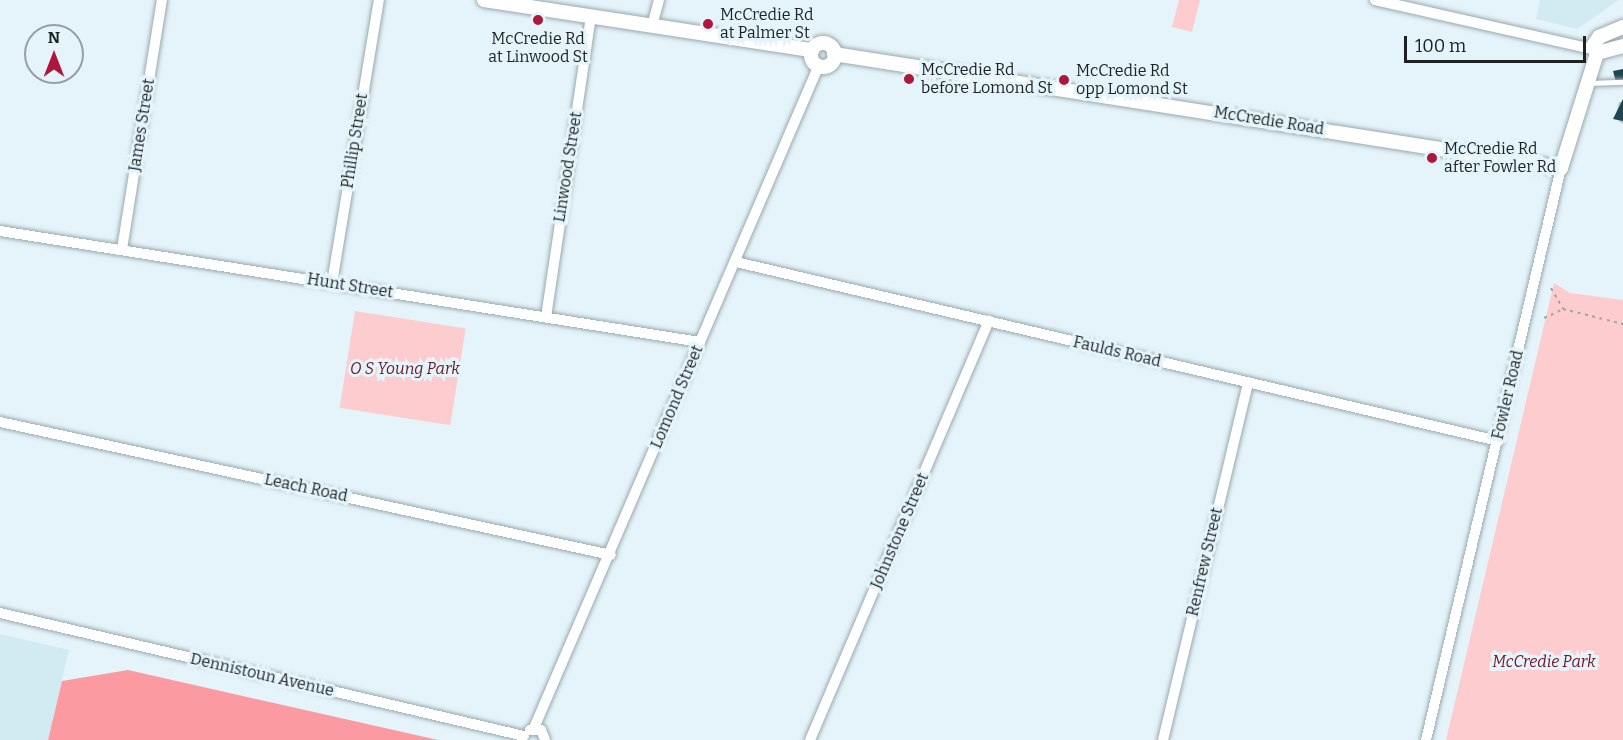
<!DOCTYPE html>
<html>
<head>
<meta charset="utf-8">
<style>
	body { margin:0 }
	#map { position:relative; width:1623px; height:740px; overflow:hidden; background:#e5f4fa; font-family:Bitter,serif }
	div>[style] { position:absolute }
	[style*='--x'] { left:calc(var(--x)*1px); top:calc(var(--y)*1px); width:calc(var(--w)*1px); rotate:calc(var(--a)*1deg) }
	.built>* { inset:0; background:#d2ebf3 }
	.green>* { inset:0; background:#fdccce; transform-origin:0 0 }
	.forest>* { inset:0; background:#fc9aa1 }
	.shadow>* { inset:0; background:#0003 }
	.building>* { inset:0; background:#1f4550 }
	.path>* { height:2px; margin-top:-1px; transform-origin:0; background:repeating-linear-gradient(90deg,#9aa6aa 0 3px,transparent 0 7.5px) }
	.roads { filter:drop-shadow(0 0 2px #9aa9ae) drop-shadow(0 0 2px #9aa9ae) }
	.lane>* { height:5px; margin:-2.5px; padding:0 2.5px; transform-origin:2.5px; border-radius:2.5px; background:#fff }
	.street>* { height:10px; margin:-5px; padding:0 5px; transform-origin:5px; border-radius:5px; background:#fff }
	.secondary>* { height:14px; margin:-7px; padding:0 7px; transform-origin:7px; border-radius:7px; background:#fff }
	.secondary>.ring { margin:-7px; padding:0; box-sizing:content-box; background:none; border:14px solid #fff; border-radius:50% }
	.dots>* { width:16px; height:16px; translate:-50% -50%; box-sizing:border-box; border:3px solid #e5f4fa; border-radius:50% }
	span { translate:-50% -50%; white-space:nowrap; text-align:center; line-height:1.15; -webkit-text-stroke:6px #e5f4fa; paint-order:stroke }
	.poi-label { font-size:16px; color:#1c2224 }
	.left { translate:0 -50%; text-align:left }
	.street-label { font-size:16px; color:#1c2224 }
	.park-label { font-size:16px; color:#6c1626; font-style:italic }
	.north { position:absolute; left:24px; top:24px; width:60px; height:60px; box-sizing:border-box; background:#e5f4fa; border:2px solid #95a0a4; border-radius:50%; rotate:0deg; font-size:16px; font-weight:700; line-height:24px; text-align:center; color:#1c2224 }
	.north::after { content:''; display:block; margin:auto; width:21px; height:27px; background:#ac173b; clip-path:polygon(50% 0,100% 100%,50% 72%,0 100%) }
	.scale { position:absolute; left:1404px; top:36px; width:182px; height:27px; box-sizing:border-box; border:3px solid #1c2224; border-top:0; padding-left:8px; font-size:18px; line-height:21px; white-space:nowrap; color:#1c2224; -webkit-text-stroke:4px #e5f4fa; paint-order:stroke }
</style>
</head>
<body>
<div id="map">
	<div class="built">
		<div style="clip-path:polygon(1540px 0,1619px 0,1577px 29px,1536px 19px)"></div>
		<div style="clip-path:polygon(0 634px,69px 650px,48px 740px,0 740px)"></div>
	</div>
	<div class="green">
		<div style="clip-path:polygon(1179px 0,1200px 0,1192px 32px,1172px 27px)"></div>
		<div style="clip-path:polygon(1554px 283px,1570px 293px,1623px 300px,1623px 740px,1446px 740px)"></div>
		<div style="left:355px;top:311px;width:112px;height:98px;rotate:9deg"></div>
	</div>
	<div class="forest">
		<div style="clip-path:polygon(128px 670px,438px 740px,48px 740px,62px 681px)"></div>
	</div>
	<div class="shadow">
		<div style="clip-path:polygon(1619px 102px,1623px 102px,1623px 124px,1615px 118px)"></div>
	</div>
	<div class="building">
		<div style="clip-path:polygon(1623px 69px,1623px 80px,1616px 82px,1613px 71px)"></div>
		<div style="clip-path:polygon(1623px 99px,1623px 121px,1613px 119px)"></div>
	</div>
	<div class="path">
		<div style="--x:1551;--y:288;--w:24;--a:60"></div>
		<div style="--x:1563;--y:309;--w:62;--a:14"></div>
		<div style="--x:1544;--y:318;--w:21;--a:-25"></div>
	</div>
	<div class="roads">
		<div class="lane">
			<div style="--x:1589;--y:83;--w:34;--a:-2"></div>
		</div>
		<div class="street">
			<div style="--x:1375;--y:0;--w:223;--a:12.7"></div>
			<div style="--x:652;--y:26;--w:27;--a:-75"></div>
			<div style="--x:0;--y:231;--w:709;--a:9.01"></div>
			<div style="--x:122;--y:249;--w:252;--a:-80.9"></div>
			<div style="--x:736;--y:262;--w:783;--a:13.22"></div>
			<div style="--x:332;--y:283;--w:287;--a:-80.6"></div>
			<div style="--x:546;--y:317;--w:303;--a:-81.5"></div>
			<div style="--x:0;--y:422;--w:625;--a:12.28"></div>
			<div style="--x:0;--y:613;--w:538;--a:13.21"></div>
			<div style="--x:534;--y:728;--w:722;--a:-66.74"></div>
			<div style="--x:530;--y:730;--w:11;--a:0"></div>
			<div style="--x:541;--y:730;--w:11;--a:68"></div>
			<div style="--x:810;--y:740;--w:456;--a:-66.9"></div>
			<div style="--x:1163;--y:740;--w:367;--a:-76.6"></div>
			<div style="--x:1426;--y:740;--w:588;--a:-76.72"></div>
		</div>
		<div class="secondary">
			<div style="--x:484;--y:0;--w:332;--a:8.7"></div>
			<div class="ring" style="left:811px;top:43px;width:10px;height:10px"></div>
			<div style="--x:1597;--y:53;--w:8;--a:-120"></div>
			<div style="--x:1593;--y:46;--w:11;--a:-56"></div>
			<div style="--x:1599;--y:37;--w:26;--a:-23"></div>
			<div style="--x:1597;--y:53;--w:27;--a:-15"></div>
			<div style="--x:834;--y:54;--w:736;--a:8.91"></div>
			<div style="--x:1561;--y:168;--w:121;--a:-72.6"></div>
		</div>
	</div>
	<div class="dots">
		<div style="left:538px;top:20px;background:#ac173b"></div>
		<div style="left:708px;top:24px;background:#ac173b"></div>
		<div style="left:909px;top:79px;background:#ac173b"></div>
		<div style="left:1064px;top:80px;background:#ac173b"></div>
		<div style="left:1432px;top:158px;background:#ac173b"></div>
	</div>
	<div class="poi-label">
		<span class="left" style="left:720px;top:24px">McCredie Rd<br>at Palmer St</span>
		<span style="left:538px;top:48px">McCredie Rd<br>at Linwood St</span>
		<span class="left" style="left:921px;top:79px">McCredie Rd<br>before Lomond St</span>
		<span class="left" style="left:1076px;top:80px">McCredie Rd<br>opp Lomond St</span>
		<span class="left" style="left:1444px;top:158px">McCredie Rd<br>after Fowler Rd</span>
	</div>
	<div class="street-label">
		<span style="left:1269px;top:121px;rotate:9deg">McCredie Road</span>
		<span style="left:142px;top:125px;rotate:-81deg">James Street</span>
		<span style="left:355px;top:141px;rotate:-81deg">Phillip Street</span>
		<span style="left:568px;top:167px;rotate:-81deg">Linwood Street</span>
		<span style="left:350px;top:286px;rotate:9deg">Hunt Street</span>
		<span style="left:1117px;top:352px;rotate:13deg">Faulds Road</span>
		<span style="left:1508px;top:395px;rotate:-77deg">Fowler Road</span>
		<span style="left:677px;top:397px;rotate:-67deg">Lomond Street</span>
		<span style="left:306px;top:488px;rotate:12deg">Leach Road</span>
		<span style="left:900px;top:531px;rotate:-67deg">Johnstone Street</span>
		<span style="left:1205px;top:562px;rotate:-77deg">Renfrew Street</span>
		<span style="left:262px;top:675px;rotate:13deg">Dennistoun Avenue</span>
	</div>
	<div class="park-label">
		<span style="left:405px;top:369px">O S Young Park</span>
		<span style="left:1544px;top:662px">McCredie Park</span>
	</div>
	<div class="north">N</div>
	<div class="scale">100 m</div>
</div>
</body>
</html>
